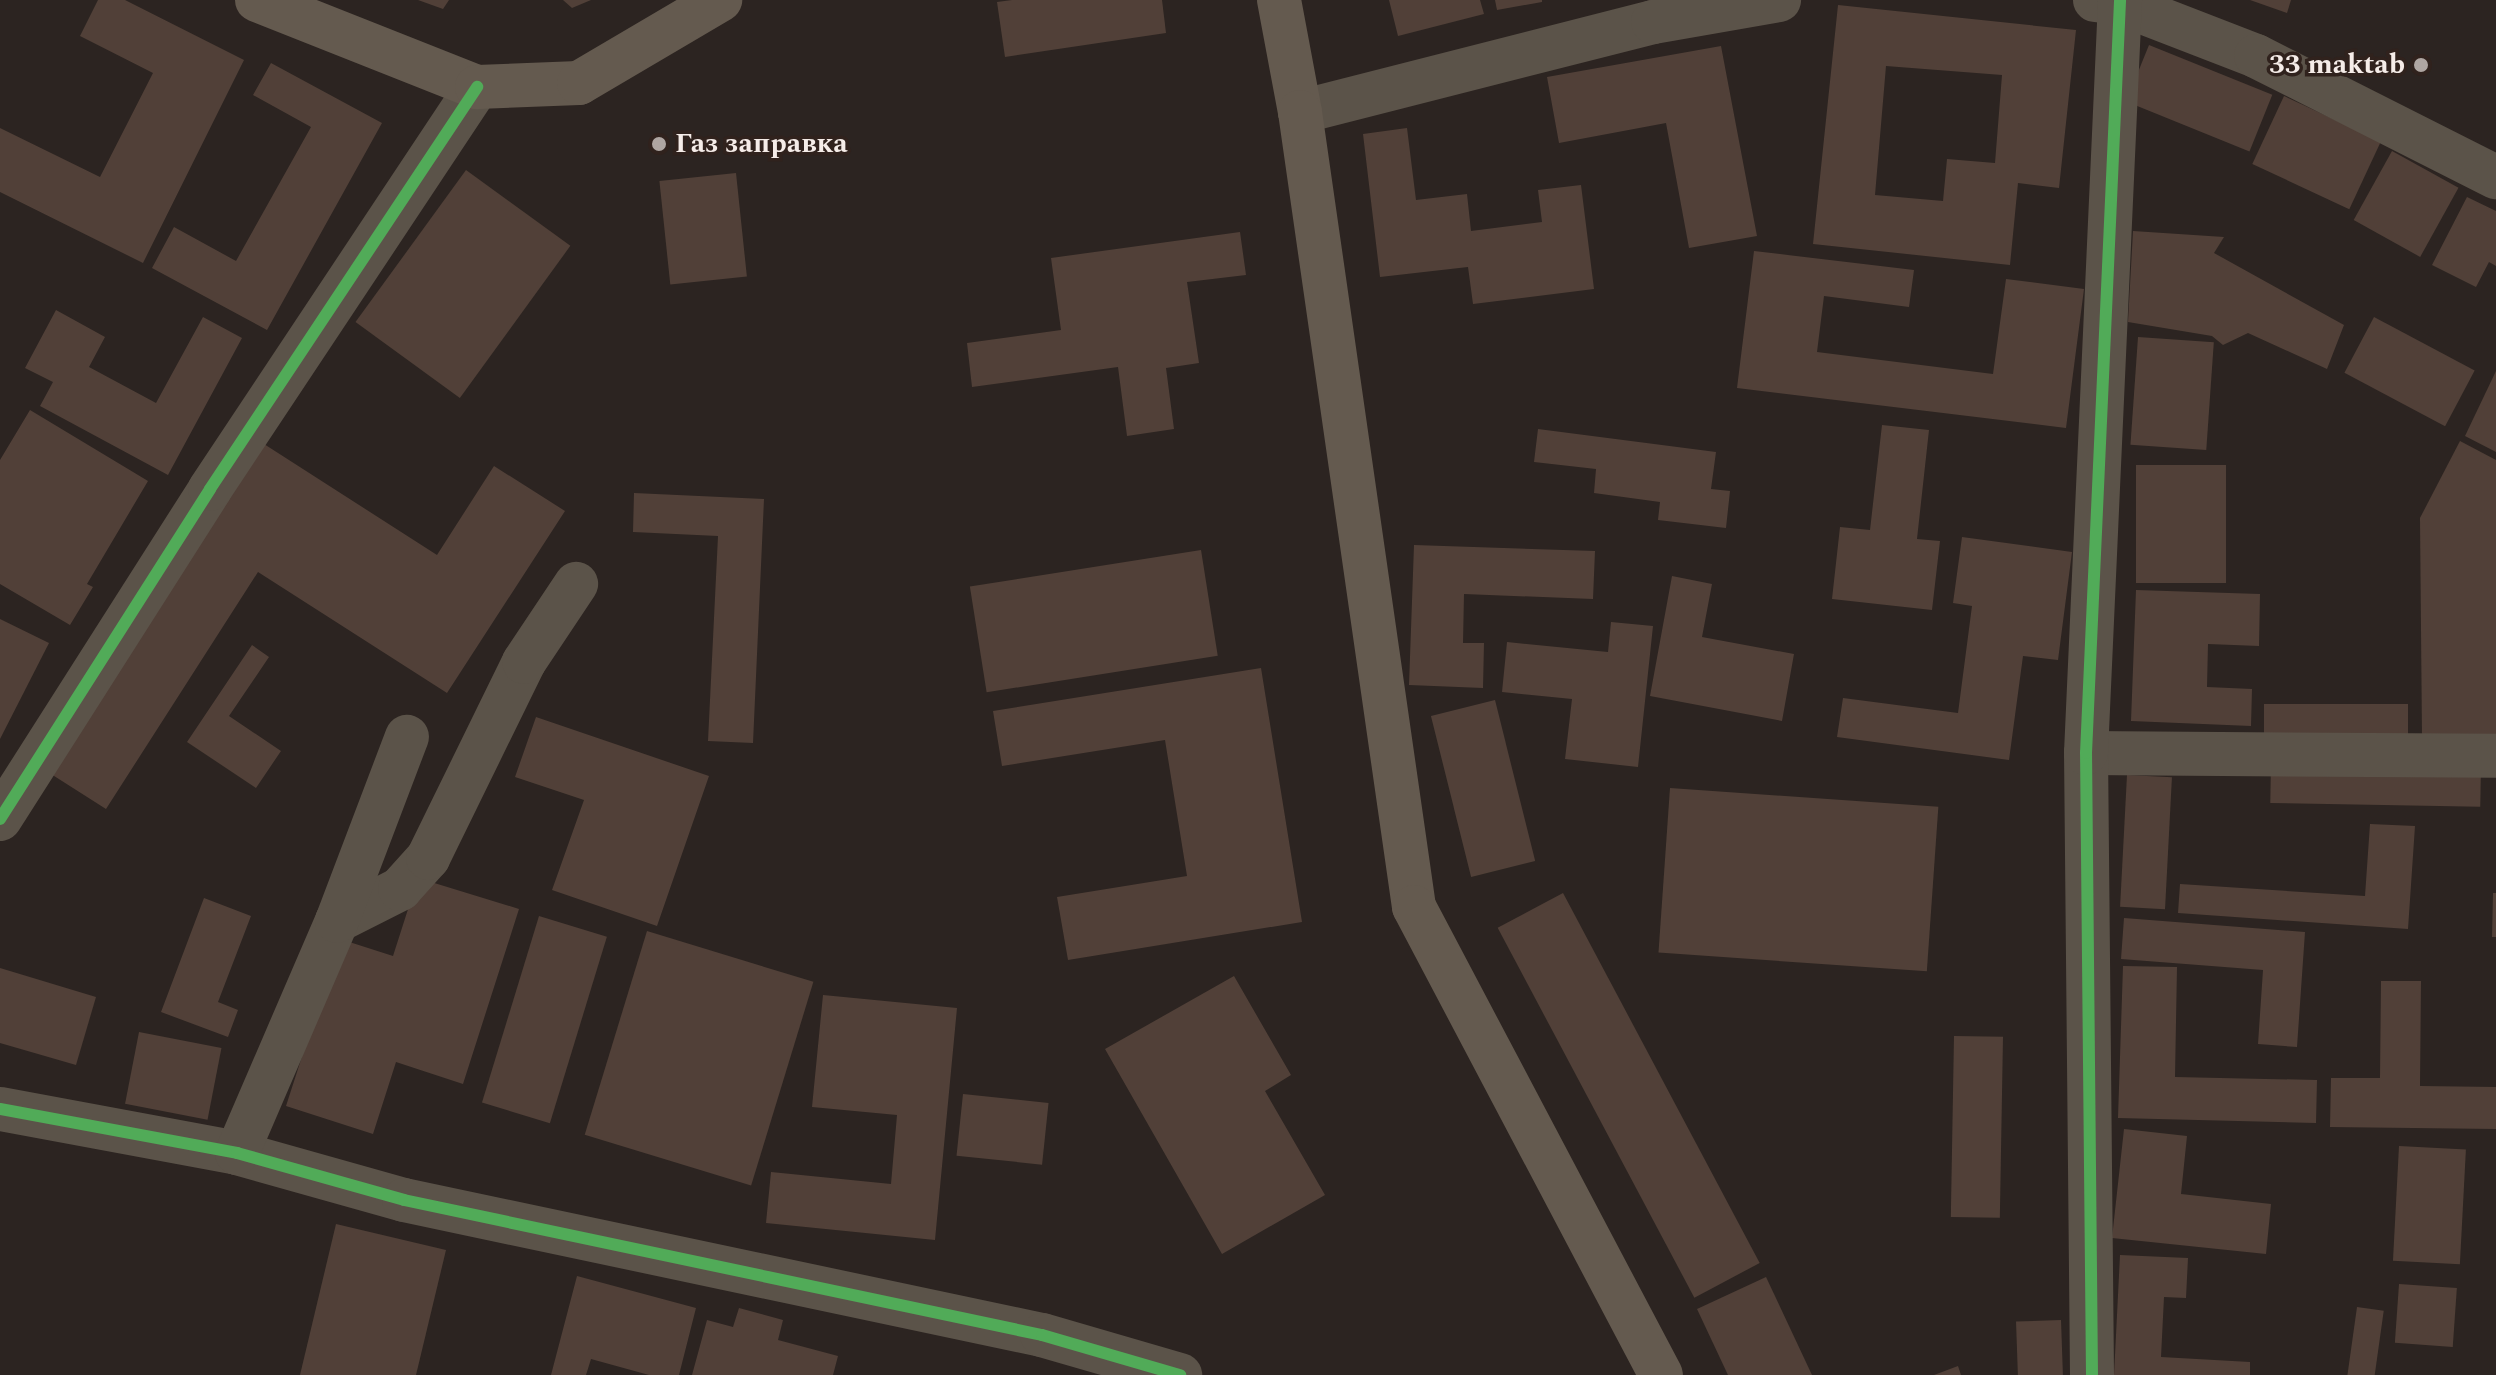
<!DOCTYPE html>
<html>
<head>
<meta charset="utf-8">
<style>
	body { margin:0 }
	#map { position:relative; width:2496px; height:1375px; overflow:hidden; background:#2c2421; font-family:Spectral,serif }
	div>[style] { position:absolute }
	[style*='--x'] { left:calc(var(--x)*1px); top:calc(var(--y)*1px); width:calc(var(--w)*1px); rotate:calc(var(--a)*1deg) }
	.building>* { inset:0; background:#514038; transform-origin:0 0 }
	.minor>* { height:44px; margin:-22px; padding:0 22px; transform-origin:22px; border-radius:22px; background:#5b5349 }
	.major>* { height:44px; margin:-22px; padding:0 22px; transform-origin:22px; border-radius:22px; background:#645a4f }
	.cycleway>* { height:12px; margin:-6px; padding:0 6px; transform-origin:6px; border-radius:6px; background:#51ab58 }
	.dots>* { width:22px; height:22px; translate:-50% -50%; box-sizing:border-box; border:4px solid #30221d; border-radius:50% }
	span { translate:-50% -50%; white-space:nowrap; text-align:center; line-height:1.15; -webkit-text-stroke:7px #30221d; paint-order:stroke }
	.poi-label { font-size:28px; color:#f5ece8; font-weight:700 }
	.right { translate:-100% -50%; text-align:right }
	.left { translate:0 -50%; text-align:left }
</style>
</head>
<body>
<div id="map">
	<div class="building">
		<div style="clip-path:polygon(98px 0,125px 0,244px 60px,143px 263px,0 192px,0 128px,100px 177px,153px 73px,80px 36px)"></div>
		<div style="clip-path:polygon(418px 0,449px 0,443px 9px)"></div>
		<div style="clip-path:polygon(563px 0,591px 0,572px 8px)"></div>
		<div style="clip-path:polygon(1012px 0,1162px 0,1166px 33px,1005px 57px,997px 2px)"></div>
		<div style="clip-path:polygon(1389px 0,1480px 0,1484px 14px,1398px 36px)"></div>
		<div style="clip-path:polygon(1495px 0,1542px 0,1542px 2px,1497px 10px)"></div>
		<div style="clip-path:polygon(2250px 0,2291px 0,2287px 13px)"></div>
		<div style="clip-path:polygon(evenodd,1838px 5px,2076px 30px,2059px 188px,2018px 183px,2010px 265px,1813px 244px,1838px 5px,1886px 66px,2002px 75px,1995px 163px,1947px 159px,1943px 201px,1875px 195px,1886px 66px)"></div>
		<div style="left:2149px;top:45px;width:133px;height:61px;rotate:22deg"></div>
		<div style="clip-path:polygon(1721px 46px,1757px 236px,1689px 248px,1666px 123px,1559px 143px,1547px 77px)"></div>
		<div style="clip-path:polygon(271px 63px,382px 123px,267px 330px,152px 268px,174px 227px,236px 261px,311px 127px,253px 95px)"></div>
		<div style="left:2284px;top:96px;width:107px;height:75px;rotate:25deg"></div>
		<div style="clip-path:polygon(1407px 128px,1416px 200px,1467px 194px,1471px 231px,1542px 222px,1538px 190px,1581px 185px,1594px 289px,1473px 304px,1468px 267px,1380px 277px,1363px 134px)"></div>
		<div style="left:2392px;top:151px;width:76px;height:79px;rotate:29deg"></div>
		<div style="left:466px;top:170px;width:129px;height:188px;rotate:36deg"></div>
		<div style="left:736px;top:173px;width:104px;height:77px;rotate:84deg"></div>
		<div style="clip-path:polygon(2467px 197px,2496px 211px,2496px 266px,2489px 262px,2476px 287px,2432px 265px)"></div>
		<div style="clip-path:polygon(2133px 231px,2224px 237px,2214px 253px,2344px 325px,2327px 369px,2248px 333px,2223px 345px,2212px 336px,2128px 322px)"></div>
		<div style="clip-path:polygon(1240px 232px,1246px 275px,1187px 282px,1199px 363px,1166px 368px,1174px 429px,1127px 436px,1118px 367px,972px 387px,967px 343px,1061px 330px,1051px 258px)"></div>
		<div style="clip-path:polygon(1754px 251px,1914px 270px,1909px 307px,1824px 296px,1817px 352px,1993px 374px,2006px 279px,2084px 289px,2066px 428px,1737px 388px)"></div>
		<div style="clip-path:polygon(56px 310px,105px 337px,89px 367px,156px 403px,203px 317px,242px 338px,168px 475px,40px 406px,53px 382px,25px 368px)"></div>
		<div style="left:2374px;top:317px;width:114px;height:63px;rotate:28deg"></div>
		<div style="left:2138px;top:337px;width:76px;height:108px;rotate:4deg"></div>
		<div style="clip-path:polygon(2496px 371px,2496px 452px,2465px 436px)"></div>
		<div style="clip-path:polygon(30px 410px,148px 481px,87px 584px,93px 587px,70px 625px,0 584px,0 460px)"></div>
		<div style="clip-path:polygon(1882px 425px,1929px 430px,1917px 539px,1940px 541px,1932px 610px,1832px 599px,1840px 527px,1870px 530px)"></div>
		<div style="clip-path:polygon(1538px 429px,1716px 452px,1711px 489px,1730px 491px,1726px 528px,1658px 520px,1660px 502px,1594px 493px,1596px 469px,1534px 462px)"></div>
		<div style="clip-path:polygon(2460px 441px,2496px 460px,2496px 734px,2422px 737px,2420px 518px)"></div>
		<div style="clip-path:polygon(264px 444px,437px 555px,494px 466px,565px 511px,447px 693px,258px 572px,106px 809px,51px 774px)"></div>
		<div style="left:2136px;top:465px;width:90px;height:118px"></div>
		<div style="clip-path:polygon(634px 493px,764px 499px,753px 743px,708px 741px,718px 536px,633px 532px)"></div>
		<div style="clip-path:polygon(1962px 537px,2072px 552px,2058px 660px,2023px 656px,2009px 760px,1837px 737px,1843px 698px,1958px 713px,1972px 606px,1953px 603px)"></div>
		<div style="clip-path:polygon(1414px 545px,1595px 551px,1593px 599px,1464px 594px,1463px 643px,1484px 643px,1483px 688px,1409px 685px)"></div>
		<div style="left:1201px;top:550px;width:107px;height:234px;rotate:81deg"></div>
		<div style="clip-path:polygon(1672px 576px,1712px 584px,1702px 637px,1794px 654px,1782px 721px,1650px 696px)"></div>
		<div style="clip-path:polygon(2136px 590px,2260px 594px,2259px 646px,2208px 644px,2207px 687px,2252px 689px,2251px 726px,2131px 721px)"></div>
		<div style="clip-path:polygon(0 619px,49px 643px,0 739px)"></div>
		<div style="clip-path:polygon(1611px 622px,1653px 626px,1638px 767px,1565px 759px,1572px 699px,1502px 692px,1507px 642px,1608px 652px)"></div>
		<div style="clip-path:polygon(252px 645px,269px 657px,229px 716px,281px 751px,256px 788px,187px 742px)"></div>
		<div style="clip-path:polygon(1261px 668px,1302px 922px,1068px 960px,1057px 897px,1187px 876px,1165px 740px,1002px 766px,993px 711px)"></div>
		<div style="left:1495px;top:700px;width:166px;height:66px;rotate:76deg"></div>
		<div style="left:2408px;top:704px;width:30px;height:144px;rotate:90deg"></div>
		<div style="clip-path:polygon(536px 717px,709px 776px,657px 926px,552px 890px,584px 800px,515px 777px)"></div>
		<div style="left:2271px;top:762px;width:210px;height:41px;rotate:1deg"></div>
		<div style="left:2127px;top:775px;width:45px;height:132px;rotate:3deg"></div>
		<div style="left:1670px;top:788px;width:269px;height:165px;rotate:4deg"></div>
		<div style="clip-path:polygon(2370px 824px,2415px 826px,2408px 929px,2178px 913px,2180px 884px,2365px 896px)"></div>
		<div style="clip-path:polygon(418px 878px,519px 909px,463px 1084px,396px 1062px,373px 1134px,286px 1106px,340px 939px,393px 956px)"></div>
		<div style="left:1563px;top:893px;width:419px;height:74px;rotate:62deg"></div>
		<div style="clip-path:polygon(2493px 893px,2496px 893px,2496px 937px,2492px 937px)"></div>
		<div style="clip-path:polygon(204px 898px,251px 916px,218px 1002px,238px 1010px,228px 1037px,161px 1012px)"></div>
		<div style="left:539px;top:916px;width:71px;height:195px;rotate:17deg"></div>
		<div style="clip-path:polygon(2124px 918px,2305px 932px,2297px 1047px,2258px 1044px,2263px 970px,2121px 959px)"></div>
		<div style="left:647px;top:931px;width:174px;height:213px;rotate:17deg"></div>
		<div style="clip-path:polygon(2123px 966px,2177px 967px,2175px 1077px,2317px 1080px,2316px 1123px,2118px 1118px)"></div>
		<div style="clip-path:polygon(0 968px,96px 997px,76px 1065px,0 1043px)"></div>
		<div style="clip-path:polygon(1234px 976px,1291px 1075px,1265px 1091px,1325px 1195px,1222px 1254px,1105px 1049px)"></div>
		<div style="clip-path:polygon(2381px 981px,2421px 981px,2420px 1086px,2496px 1087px,2496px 1129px,2330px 1127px,2331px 1078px,2380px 1078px)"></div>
		<div style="clip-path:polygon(823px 995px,957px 1008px,935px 1240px,766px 1223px,771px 1172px,891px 1184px,897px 1115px,812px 1107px)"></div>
		<div style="left:139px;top:1032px;width:84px;height:73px;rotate:11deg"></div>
		<div style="left:1954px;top:1036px;width:49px;height:181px;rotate:1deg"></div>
		<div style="left:963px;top:1094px;width:86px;height:62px;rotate:6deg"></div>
		<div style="clip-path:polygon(2124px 1129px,2187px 1136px,2181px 1194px,2271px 1204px,2266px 1254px,2112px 1238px)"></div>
		<div style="left:2399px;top:1146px;width:67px;height:115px;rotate:3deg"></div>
		<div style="clip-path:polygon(336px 1224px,446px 1250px,416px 1375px,300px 1375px)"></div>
		<div style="clip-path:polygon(2120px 1255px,2188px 1258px,2186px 1298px,2164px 1297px,2161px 1357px,2250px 1362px,2250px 1375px,2114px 1375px)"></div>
		<div style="clip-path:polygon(577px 1276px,696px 1308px,679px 1375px,649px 1375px,591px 1359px,586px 1375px,551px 1375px)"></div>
		<div style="clip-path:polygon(1766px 1277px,1812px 1375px,1728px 1375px,1697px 1309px)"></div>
		<div style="left:2399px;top:1284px;width:58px;height:59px;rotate:4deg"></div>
		<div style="left:2357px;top:1307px;width:27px;height:69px;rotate:8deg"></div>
		<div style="clip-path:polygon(739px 1308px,783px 1320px,778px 1340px,838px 1356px,833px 1375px,692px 1375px,707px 1320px,733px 1327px)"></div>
		<div style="left:2061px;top:1320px;width:55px;height:45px;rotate:88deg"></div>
		<div style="clip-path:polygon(1958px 1366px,1961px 1375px,1934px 1375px)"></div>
	</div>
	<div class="minor">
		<div style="--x:2095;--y:0;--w:24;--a:7"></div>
		<div style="--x:2119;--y:3;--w:147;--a:21.1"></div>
		<div style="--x:2256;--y:56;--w:269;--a:26.8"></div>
		<div style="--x:1300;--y:112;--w:364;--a:-14.3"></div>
		<div style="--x:1653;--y:22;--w:128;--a:-9.9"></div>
		<div style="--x:2086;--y:753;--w:410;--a:0.4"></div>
		<div style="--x:0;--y:819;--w:391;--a:-57.5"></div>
		<div style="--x:210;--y:489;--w:483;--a:-56.4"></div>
		<div style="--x:337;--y:921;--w:71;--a:-26.9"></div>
		<div style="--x:400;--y:889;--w:42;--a:-47.9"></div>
		<div style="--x:428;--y:858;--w:218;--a:-63.9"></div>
		<div style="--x:524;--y:662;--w:94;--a:-56.3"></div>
		<div style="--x:0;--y:1109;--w:241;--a:10.5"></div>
		<div style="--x:237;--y:1153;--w:173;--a:15.7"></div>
		<div style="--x:404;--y:1200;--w:652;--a:11.95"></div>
		<div style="--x:1042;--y:1335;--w:144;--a:16.2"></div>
		<div style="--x:237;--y:1153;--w:253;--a:-66.7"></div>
		<div style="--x:337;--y:921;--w:197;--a:-69.2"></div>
		<div style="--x:2092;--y:1375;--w:622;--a:-90.55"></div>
		<div style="--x:2086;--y:753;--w:754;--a:-87.41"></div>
	</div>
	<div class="major">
		<div style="--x:257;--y:0;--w:237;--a:21.6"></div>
		<div style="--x:477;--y:87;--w:102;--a:-2.2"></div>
		<div style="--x:579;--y:83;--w:164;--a:-30.5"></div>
		<div style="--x:1279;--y:0;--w:114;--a:79.4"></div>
		<div style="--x:1300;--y:112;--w:803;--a:81.84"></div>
		<div style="--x:1414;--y:907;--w:529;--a:62.18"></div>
	</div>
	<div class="cycleway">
		<div style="--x:0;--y:819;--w:391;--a:-57.5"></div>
		<div style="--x:210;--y:489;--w:483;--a:-56.4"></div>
		<div style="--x:0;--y:1109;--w:241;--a:10.5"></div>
		<div style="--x:237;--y:1153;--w:173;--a:15.7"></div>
		<div style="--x:404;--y:1200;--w:652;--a:11.95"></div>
		<div style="--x:1042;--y:1335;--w:144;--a:16.2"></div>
		<div style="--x:2092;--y:1375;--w:622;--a:-90.55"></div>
		<div style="--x:2086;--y:753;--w:754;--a:-87.41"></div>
	</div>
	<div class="dots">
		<div style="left:2421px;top:65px;background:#afa6a2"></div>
		<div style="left:659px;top:144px;background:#afa6a2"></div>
	</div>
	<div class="poi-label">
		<span class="right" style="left:2405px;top:65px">33 maktab</span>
		<span class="left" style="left:675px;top:144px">Газ заправка</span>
	</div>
</div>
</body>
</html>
